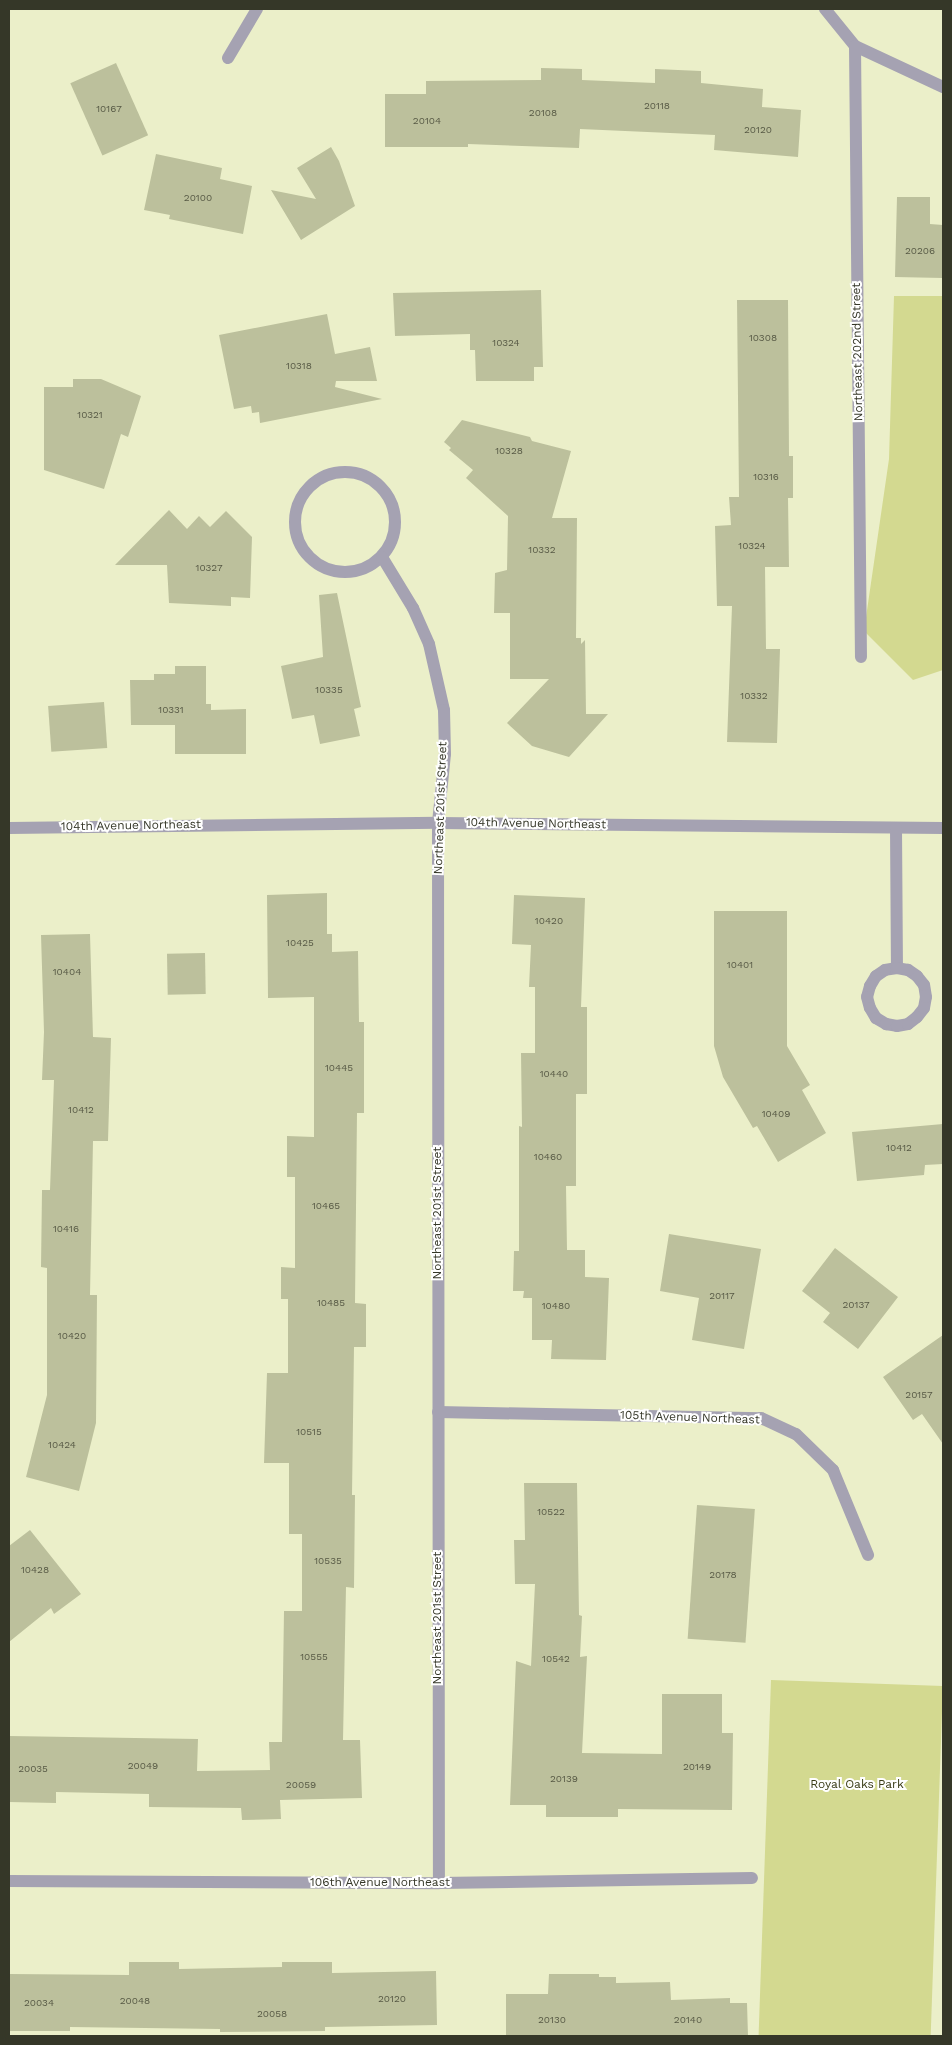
<!DOCTYPE html>
<html>
<head>
<meta charset="utf-8">
<style>
	body { margin:0 }
	#map { position:relative; width:952px; height:2045px; overflow:hidden; background:#ebefc9; font-family:"Work Sans",sans-serif }
	div>[style] { position:absolute }
	[style*='--x'] { left:calc(var(--x)*1px); top:calc(var(--y)*1px); width:calc(var(--w)*1px); rotate:calc(var(--a)*1deg) }
	.green>* { inset:0; background:#d3d990; transform-origin:0 0 }
	.building>* { inset:0; background:#bcc09c; transform-origin:0 0 }
	.minor>* { height:12px; margin:-6px; padding:0 6px; transform-origin:6px; border-radius:6px; background:#a5a2b2 }
	.minor>.ring { margin:-6px; padding:0; box-sizing:content-box; background:none; border:12px solid #a5a2b2; border-radius:50% }
	span { translate:-50% -50%; white-space:nowrap; text-align:center; line-height:1.15; -webkit-text-stroke:4px #fff; paint-order:stroke }
	.number-label { font-size:10px; color:#575945 }
	.number-label span { -webkit-text-stroke-width:0 }
	.street-label { font-size:12px; color:#353728 }
	.park-label { font-size:12px; color:#3a3c17 }
	.frame { position:absolute; inset:0; border:10px solid #353728; pointer-events:none }
</style>
</head>
<body>
<div id="map">
	<div class="green">
		<div style="clip-path:polygon(894px 296px,943px 296px,943px 670px,913px 680px,864px 631px,889px 459px)"></div>
		<div style="left:771px;top:1680px;width:172px;height:356px;rotate:2deg"></div>
	</div>
	<div class="building">
		<div style="left:116px;top:63px;width:79px;height:50px;rotate:66deg"></div>
		<div style="clip-path:polygon(541px 68px,582px 69px,582px 80px,655px 83px,655px 69px,701px 71px,701px 83px,763px 89px,762px 107px,801px 110px,798px 157px,714px 150px,715px 135px,580px 129px,579px 148px,468px 144px,468px 147px,385px 147px,385px 94px,426px 94px,426px 81px,541px 80px)"></div>
		<div style="clip-path:polygon(331px 147px,339px 161px,355px 206px,301px 240px,271px 190px,316px 199px,297px 168px)"></div>
		<div style="clip-path:polygon(156px 154px,222px 168px,220px 179px,252px 186px,243px 234px,169px 219px,170px 215px,144px 210px)"></div>
		<div style="clip-path:polygon(897px 197px,930px 197px,930px 224px,943px 225px,943px 278px,895px 277px)"></div>
		<div style="clip-path:polygon(541px 290px,543px 367px,534px 367px,534px 381px,476px 381px,475px 350px,470px 350px,470px 334px,395px 336px,393px 293px)"></div>
		<div style="clip-path:polygon(737px 300px,788px 300px,789px 456px,793px 456px,793px 498px,788px 498px,789px 567px,765px 567px,766px 649px,780px 649px,777px 743px,727px 742px,732px 606px,717px 606px,715px 526px,731px 525px,729px 497px,739px 497px)"></div>
		<div style="clip-path:polygon(327px 314px,335px 354px,370px 347px,377px 381px,336px 381px,335px 387px,382px 399px,260px 423px,259px 412px,252px 413px,251px 406px,234px 409px,219px 335px)"></div>
		<div style="clip-path:polygon(73px 379px,101px 379px,141px 396px,128px 437px,121px 434px,104px 489px,44px 470px,44px 387px,73px 387px)"></div>
		<div style="clip-path:polygon(462px 420px,530px 437px,532px 441px,571px 451px,552px 518px,577px 518px,576px 638px,581px 638px,581px 644px,585px 640px,586px 714px,608px 714px,569px 757px,532px 746px,507px 723px,549px 679px,510px 679px,510px 613px,494px 613px,495px 573px,507px 570px,508px 516px,466px 478px,473px 470px,449px 450px,451px 448px,444px 442px)"></div>
		<div style="clip-path:polygon(169px 510px,187px 529px,199px 516px,210px 527px,226px 511px,252px 537px,250px 598px,231px 597px,231px 606px,169px 603px,167px 565px,115px 565px)"></div>
		<div style="clip-path:polygon(337px 593px,361px 707px,354px 709px,360px 736px,320px 744px,314px 715px,292px 719px,281px 666px,323px 657px,319px 595px)"></div>
		<div style="clip-path:polygon(175px 666px,206px 666px,206px 704px,211px 704px,211px 710px,246px 709px,246px 754px,175px 754px,175px 725px,131px 725px,130px 680px,154px 680px,154px 674px,175px 674px)"></div>
		<div style="left:104px;top:702px;width:46px;height:56px;rotate:86deg"></div>
		<div style="clip-path:polygon(327px 893px,327px 934px,332px 934px,332px 952px,358px 951px,359px 1022px,364px 1022px,364px 1113px,357px 1113px,355px 1303px,366px 1304px,366px 1347px,354px 1347px,352px 1495px,355px 1495px,354px 1588px,346px 1587px,343px 1740px,360px 1740px,362px 1798px,280px 1800px,281px 1819px,242px 1820px,241px 1808px,149px 1807px,149px 1794px,56px 1792px,56px 1803px,9px 1802px,9px 1736px,198px 1739px,197px 1771px,270px 1770px,269px 1742px,282px 1742px,284px 1611px,302px 1611px,302px 1534px,289px 1534px,289px 1463px,264px 1463px,267px 1373px,288px 1373px,288px 1299px,281px 1299px,281px 1267px,295px 1268px,295px 1177px,287px 1177px,287px 1136px,314px 1137px,314px 997px,268px 998px,267px 895px)"></div>
		<div style="clip-path:polygon(514px 895px,585px 898px,581px 1007px,587px 1007px,587px 1094px,576px 1094px,576px 1186px,566px 1186px,567px 1250px,585px 1250px,585px 1277px,609px 1278px,606px 1360px,551px 1359px,552px 1340px,532px 1340px,532px 1298px,523px 1298px,524px 1291px,513px 1291px,514px 1251px,519px 1251px,519px 1126px,522px 1127px,521px 1053px,535px 1053px,535px 987px,529px 987px,531px 945px,512px 944px)"></div>
		<div style="clip-path:polygon(714px 911px,787px 911px,787px 1046px,810px 1085px,802px 1090px,826px 1133px,778px 1162px,757px 1126px,753px 1128px,723px 1077px,714px 1046px)"></div>
		<div style="clip-path:polygon(90px 934px,93px 1037px,111px 1038px,108px 1141px,93px 1141px,90px 1295px,97px 1295px,96px 1423px,79px 1491px,26px 1477px,47px 1395px,47px 1268px,41px 1267px,42px 1190px,50px 1190px,54px 1080px,42px 1080px,44px 1032px,41px 935px)"></div>
		<div style="left:205px;top:953px;width:41px;height:38px;rotate:89deg"></div>
		<div style="clip-path:polygon(943px 1124px,943px 1164px,925px 1165px,924px 1175px,857px 1181px,852px 1132px)"></div>
		<div style="clip-path:polygon(669px 1234px,761px 1249px,744px 1349px,692px 1340px,699px 1298px,660px 1291px)"></div>
		<div style="clip-path:polygon(835px 1248px,898px 1297px,858px 1349px,823px 1322px,830px 1313px,802px 1291px)"></div>
		<div style="clip-path:polygon(943px 1335px,943px 1444px,922px 1414px,913px 1420px,883px 1377px)"></div>
		<div style="clip-path:polygon(524px 1483px,577px 1483px,579px 1615px,582px 1616px,580px 1657px,587px 1656px,582px 1753px,662px 1754px,662px 1694px,722px 1694px,722px 1733px,733px 1733px,732px 1810px,618px 1809px,618px 1817px,546px 1817px,546px 1805px,510px 1805px,516px 1661px,531px 1666px,535px 1584px,515px 1584px,514px 1540px,525px 1540px)"></div>
		<div style="left:697px;top:1505px;width:58px;height:134px;rotate:4deg"></div>
		<div style="clip-path:polygon(30px 1530px,81px 1594px,54px 1614px,51px 1608px,9px 1642px,9px 1546px)"></div>
		<div style="clip-path:polygon(129px 1962px,179px 1962px,179px 1969px,282px 1967px,282px 1962px,332px 1962px,332px 1973px,436px 1971px,437px 2025px,325px 2027px,325px 2031px,220px 2032px,220px 2029px,70px 2027px,70px 2031px,9px 2031px,9px 1974px,129px 1975px)"></div>
		<div style="clip-path:polygon(549px 1974px,599px 1974px,599px 1977px,616px 1977px,616px 1983px,670px 1982px,671px 2000px,730px 1998px,730px 2003px,747px 2003px,748px 2036px,506px 2036px,506px 1994px,548px 1994px)"></div>
	</div>
	<div class="minor">
		<div style="--x:825;--y:9;--w:48;--a:51"></div>
		<div style="--x:855;--y:46;--w:97;--a:25"></div>
		<div style="--x:855;--y:46;--w:611;--a:89.44"></div>
		<div style="--x:228;--y:58;--w:57;--a:-59.4"></div>
		<div class="ring" style="left:295px;top:472px;width:88px;height:88px"></div>
		<div style="--x:382;--y:557;--w:60;--a:58.7"></div>
		<div style="--x:413;--y:608;--w:39;--a:66"></div>
		<div style="--x:429;--y:644;--w:68;--a:77.2"></div>
		<div style="--x:444;--y:710;--w:44;--a:88.7"></div>
		<div style="--x:445;--y:754;--w:69;--a:95.8"></div>
		<div style="--x:438;--y:823;--w:1060;--a:89.95"></div>
		<div style="--x:9;--y:828;--w:429;--a:-0.7"></div>
		<div style="--x:438;--y:823;--w:505;--a:0.57"></div>
		<div style="--x:896;--y:828;--w:140;--a:89.6"></div>
		<div style="--x:897;--y:968;--w:12;--a:171"></div>
		<div style="--x:885;--y:970;--w:11;--a:146"></div>
		<div style="--x:876;--y:976;--w:12;--a:121"></div>
		<div style="--x:870;--y:986;--w:11;--a:105"></div>
		<div style="--x:867;--y:997;--w:11;--a:75"></div>
		<div style="--x:870;--y:1008;--w:12;--a:59"></div>
		<div style="--x:876;--y:1018;--w:12;--a:31"></div>
		<div style="--x:886;--y:1024;--w:11;--a:10"></div>
		<div style="--x:897;--y:1026;--w:11;--a:-10"></div>
		<div style="--x:908;--y:1024;--w:11;--a:-38"></div>
		<div style="--x:917;--y:1017;--w:11;--a:-52"></div>
		<div style="--x:924;--y:1008;--w:11;--a:-80"></div>
		<div style="--x:926;--y:997;--w:12;--a:-99"></div>
		<div style="--x:924;--y:985;--w:11;--a:-128"></div>
		<div style="--x:917;--y:976;--w:11;--a:-146"></div>
		<div style="--x:908;--y:970;--w:11;--a:-170"></div>
		<div style="--x:438;--y:1412;--w:323;--a:1.1"></div>
		<div style="--x:761;--y:1418;--w:38;--a:25"></div>
		<div style="--x:796;--y:1434;--w:52;--a:44.2"></div>
		<div style="--x:833;--y:1470;--w:92;--a:67.6"></div>
		<div style="--x:9;--y:1881;--w:430;--a:0.3"></div>
		<div style="--x:439;--y:1883;--w:313;--a:-0.9"></div>
	</div>
	<div class="number-label">
		<span style="left:657px;top:106px">20118</span>
		<span style="left:109px;top:109px">10167</span>
		<span style="left:543px;top:113px">20108</span>
		<span style="left:427px;top:121px">20104</span>
		<span style="left:758px;top:130px">20120</span>
		<span style="left:198px;top:198px">20100</span>
		<span style="left:920px;top:251px">20206</span>
		<span style="left:763px;top:338px">10308</span>
		<span style="left:506px;top:343px">10324</span>
		<span style="left:299px;top:366px">10318</span>
		<span style="left:90px;top:415px">10321</span>
		<span style="left:509px;top:451px">10328</span>
		<span style="left:766px;top:477px">10316</span>
		<span style="left:752px;top:546px">10324</span>
		<span style="left:542px;top:550px">10332</span>
		<span style="left:209px;top:568px">10327</span>
		<span style="left:329px;top:690px">10335</span>
		<span style="left:754px;top:696px">10332</span>
		<span style="left:171px;top:710px">10331</span>
		<span style="left:549px;top:921px">10420</span>
		<span style="left:300px;top:943px">10425</span>
		<span style="left:740px;top:965px">10401</span>
		<span style="left:67px;top:972px">10404</span>
		<span style="left:339px;top:1068px">10445</span>
		<span style="left:554px;top:1074px">10440</span>
		<span style="left:81px;top:1110px">10412</span>
		<span style="left:776px;top:1114px">10409</span>
		<span style="left:899px;top:1148px">10412</span>
		<span style="left:548px;top:1157px">10460</span>
		<span style="left:326px;top:1206px">10465</span>
		<span style="left:66px;top:1229px">10416</span>
		<span style="left:722px;top:1296px">20117</span>
		<span style="left:331px;top:1303px">10485</span>
		<span style="left:856px;top:1305px">20137</span>
		<span style="left:556px;top:1306px">10480</span>
		<span style="left:72px;top:1336px">10420</span>
		<span style="left:919px;top:1395px">20157</span>
		<span style="left:309px;top:1432px">10515</span>
		<span style="left:62px;top:1445px">10424</span>
		<span style="left:551px;top:1512px">10522</span>
		<span style="left:328px;top:1561px">10535</span>
		<span style="left:35px;top:1570px">10428</span>
		<span style="left:723px;top:1575px">20178</span>
		<span style="left:314px;top:1657px">10555</span>
		<span style="left:556px;top:1659px">10542</span>
		<span style="left:143px;top:1766px">20049</span>
		<span style="left:697px;top:1767px">20149</span>
		<span style="left:33px;top:1769px">20035</span>
		<span style="left:564px;top:1779px">20139</span>
		<span style="left:301px;top:1785px">20059</span>
		<span style="left:392px;top:1999px">20120</span>
		<span style="left:135px;top:2001px">20048</span>
		<span style="left:39px;top:2003px">20034</span>
		<span style="left:272px;top:2014px">20058</span>
		<span style="left:552px;top:2020px">20130</span>
		<span style="left:688px;top:2020px">20140</span>
	</div>
	<div class="street-label">
		<span style="left:858px;top:352px;rotate:-91deg">Northeast 202nd Street</span>
		<span style="left:441px;top:808px;rotate:-88deg">Northeast 201st Street</span>
		<span style="left:536px;top:824px;rotate:1deg">104th Avenue Northeast</span>
		<span style="left:131px;top:826px;rotate:-1deg">104th Avenue Northeast</span>
		<span style="left:438px;top:1213px;rotate:-90deg">Northeast 201st Street</span>
		<span style="left:690px;top:1418px;rotate:2deg">105th Avenue Northeast</span>
		<span style="left:438px;top:1618px;rotate:-90deg">Northeast 201st Street</span>
		<span style="left:380px;top:1883px">106th Avenue Northeast</span>
	</div>
	<div class="park-label">
		<span style="left:857px;top:1785px">Royal Oaks Park</span>
	</div>
	<div class="frame"></div>
</div>
</body>
</html>
